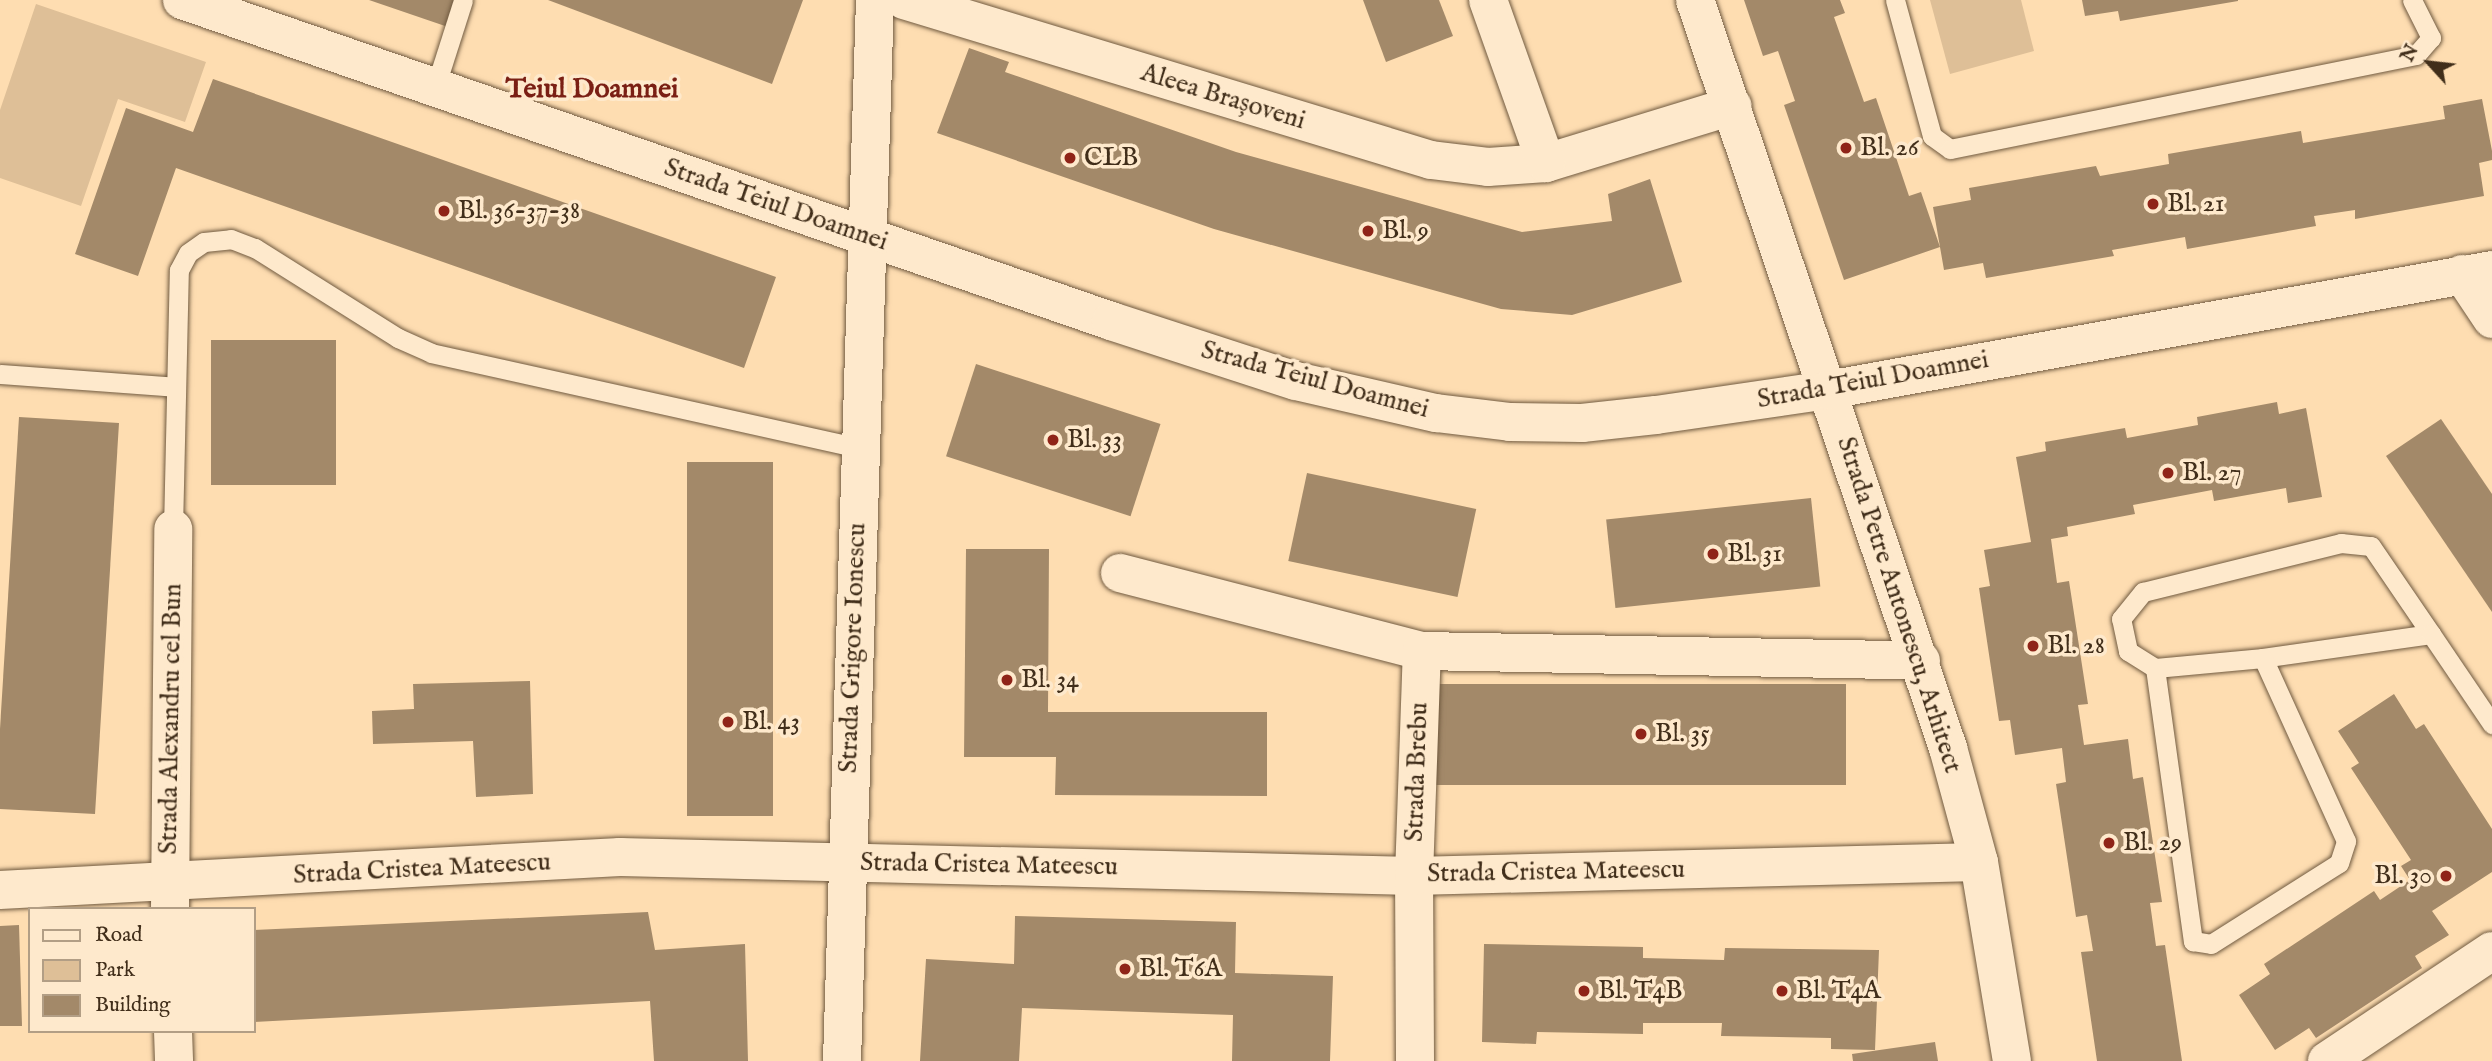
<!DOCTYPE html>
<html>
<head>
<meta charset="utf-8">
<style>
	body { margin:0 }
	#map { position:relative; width:2492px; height:1061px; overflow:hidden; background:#feddb1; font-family:"IM FELL English",serif }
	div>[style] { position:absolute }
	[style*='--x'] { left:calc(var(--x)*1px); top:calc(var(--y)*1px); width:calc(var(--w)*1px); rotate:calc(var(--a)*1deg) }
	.green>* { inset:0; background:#debf97 }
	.building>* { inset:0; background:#a38969; transform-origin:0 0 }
	.roads { filter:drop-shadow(0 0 2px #705a40) drop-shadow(0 0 2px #705a40) }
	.service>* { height:19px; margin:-9.5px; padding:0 9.5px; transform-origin:9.5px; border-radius:9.5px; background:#fee9cc }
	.minor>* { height:38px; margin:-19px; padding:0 19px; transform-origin:19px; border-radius:19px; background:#fee9cc }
	.tertiary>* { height:38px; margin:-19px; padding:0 19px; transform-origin:19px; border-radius:19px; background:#fee9cc }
	.dots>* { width:19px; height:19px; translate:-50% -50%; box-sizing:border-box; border:4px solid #fee9cc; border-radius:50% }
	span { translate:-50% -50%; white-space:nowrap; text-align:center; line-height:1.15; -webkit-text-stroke:7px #fee9cc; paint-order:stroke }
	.street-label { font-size:26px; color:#412e1a }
	.poi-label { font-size:26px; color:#412e1a }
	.left { translate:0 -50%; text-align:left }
	.right { translate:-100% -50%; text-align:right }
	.neighbourhood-label { font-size:28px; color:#7a1f14; font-weight:700 }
	.legend { position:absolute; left:28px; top:907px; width:228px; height:126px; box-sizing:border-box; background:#fee9cc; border:2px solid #b29e85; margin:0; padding:9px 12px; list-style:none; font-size:21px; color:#412e1a }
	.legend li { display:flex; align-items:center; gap:14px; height:35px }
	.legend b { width:35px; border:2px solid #b29e85 }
	.north { position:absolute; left:2394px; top:28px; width:70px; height:70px; -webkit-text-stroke:5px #fee9cc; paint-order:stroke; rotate:297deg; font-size:19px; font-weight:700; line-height:28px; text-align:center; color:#412e1a }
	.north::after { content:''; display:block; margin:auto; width:24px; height:32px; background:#412e1a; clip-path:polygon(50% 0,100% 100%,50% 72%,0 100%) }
</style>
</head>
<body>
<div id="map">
	<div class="green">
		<div style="clip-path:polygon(1930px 0,2021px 0,2034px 51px,1950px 74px)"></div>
		<div style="clip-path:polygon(36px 4px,206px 62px,185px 122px,118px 99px,81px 206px,0 178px,0 110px)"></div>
	</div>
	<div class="building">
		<div style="clip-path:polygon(369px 0,457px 0,448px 27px)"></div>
		<div style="clip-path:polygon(548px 0,803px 0,772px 84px)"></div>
		<div style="clip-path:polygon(1363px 0,1439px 0,1453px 36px,1386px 62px)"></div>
		<div style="clip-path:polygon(1744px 0,1840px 0,1845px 13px,1834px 17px,1864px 102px,1876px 98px,1909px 196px,1921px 192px,1940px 247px,1844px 280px,1784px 105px,1795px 101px,1778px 51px,1763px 56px)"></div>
		<div style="clip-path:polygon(2082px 0,2238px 0,2238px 1px,2120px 21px,2118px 11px,2085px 16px)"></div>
		<div style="clip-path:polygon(969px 48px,1009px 62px,1005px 72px,1236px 152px,1522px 232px,1612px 221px,1608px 194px,1650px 179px,1682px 282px,1572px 315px,1501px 309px,1214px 229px,937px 133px)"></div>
		<div style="clip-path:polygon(213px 79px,776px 277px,744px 368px,176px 168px,138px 276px,75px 254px,126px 108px,193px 132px)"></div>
		<div style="clip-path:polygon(2482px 99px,2492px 151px,2492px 160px,2479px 163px,2484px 196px,2355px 219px,2355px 210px,2314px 216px,2316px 226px,2187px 249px,2185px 237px,2112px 250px,2114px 256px,1986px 278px,1983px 263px,1944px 270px,1933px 207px,1971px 200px,1969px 188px,2096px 166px,2100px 176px,2169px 164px,2168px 154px,2301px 131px,2303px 143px,2445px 119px,2443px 106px)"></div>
		<div style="left:336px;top:340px;width:145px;height:125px;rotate:90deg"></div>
		<div style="left:976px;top:364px;width:194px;height:97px;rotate:18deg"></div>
		<div style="clip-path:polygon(2277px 402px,2279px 414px,2306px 408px,2322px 497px,2288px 503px,2286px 488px,2214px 501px,2212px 490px,2133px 505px,2135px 514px,2067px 527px,2068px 536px,2051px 539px,2057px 583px,2069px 581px,2088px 704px,2078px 705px,2084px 745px,2128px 739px,2133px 779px,2143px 777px,2162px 902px,2150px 903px,2156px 946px,2165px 945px,2182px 1061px,2097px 1061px,2081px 952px,2093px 951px,2087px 915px,2076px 917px,2056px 784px,2066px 782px,2062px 748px,2015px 755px,2010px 720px,1999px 721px,1979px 588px,1990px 586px,1984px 550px,2031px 542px,2016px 457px,2046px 451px,2045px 442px,2125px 428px,2127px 438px,2198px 425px,2197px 417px)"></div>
		<div style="clip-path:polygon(19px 417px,119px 423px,95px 814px,0 809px,0 729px)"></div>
		<div style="clip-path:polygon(2441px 419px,2492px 494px,2492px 612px,2386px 456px)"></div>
		<div style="left:687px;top:462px;width:86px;height:354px"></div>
		<div style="left:1307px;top:473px;width:173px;height:90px;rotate:12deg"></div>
		<div style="left:1811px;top:498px;width:89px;height:206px;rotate:84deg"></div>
		<div style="clip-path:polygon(966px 549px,1049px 549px,1048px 712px,1267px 712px,1267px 796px,1055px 795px,1056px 757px,964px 757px)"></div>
		<div style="clip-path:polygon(530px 681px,533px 794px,476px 797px,473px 741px,373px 744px,372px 711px,414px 709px,413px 684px)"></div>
		<div style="left:1436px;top:684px;width:410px;height:101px"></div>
		<div style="clip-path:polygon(2394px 694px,2416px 729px,2424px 724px,2492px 829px,2492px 872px,2432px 911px,2449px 935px,2415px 956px,2422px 968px,2316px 1038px,2309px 1028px,2275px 1050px,2239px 995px,2270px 974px,2264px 964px,2374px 891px,2380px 900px,2410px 880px,2401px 866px,2411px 860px,2351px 768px,2359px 763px,2338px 731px)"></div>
		<div style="clip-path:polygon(648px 912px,655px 950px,745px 944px,748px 1061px,654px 1061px,650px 1001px,254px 1022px,254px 930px)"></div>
		<div style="clip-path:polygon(1015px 916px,1236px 922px,1235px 973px,1333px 976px,1330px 1061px,1232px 1061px,1233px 1015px,1022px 1008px,1019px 1061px,920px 1061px,926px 959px,1014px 964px)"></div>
		<div style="clip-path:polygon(19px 925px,22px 1026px,0 1026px,0 926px)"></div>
		<div style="clip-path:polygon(1484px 944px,1643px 947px,1643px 958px,1724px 960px,1725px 948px,1879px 950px,1875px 1050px,1831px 1049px,1831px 1038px,1721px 1036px,1722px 1023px,1643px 1023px,1643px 1034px,1537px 1032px,1536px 1044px,1482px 1042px)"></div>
		<div style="clip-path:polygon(1935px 1042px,1938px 1061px,1853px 1061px,1852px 1054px)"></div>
	</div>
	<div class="roads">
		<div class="service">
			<div style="--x:1895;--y:0;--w:141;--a:74.8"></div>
			<div style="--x:1932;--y:136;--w:22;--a:36"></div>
			<div style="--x:1950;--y:149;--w:475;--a:-11.4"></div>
			<div style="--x:2416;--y:55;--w:23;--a:-49"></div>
			<div style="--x:2431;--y:38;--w:42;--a:-116.6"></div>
			<div style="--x:435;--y:88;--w:92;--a:-72.3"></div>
			<div style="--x:0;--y:374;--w:176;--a:4.2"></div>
			<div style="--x:173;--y:529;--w:259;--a:-88.7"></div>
			<div style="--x:179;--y:270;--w:19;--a:-62"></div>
			<div style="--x:188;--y:253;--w:19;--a:-35"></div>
			<div style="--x:204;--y:242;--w:27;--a:-6"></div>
			<div style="--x:231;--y:239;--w:26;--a:21"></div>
			<div style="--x:255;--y:248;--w:169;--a:32.2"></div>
			<div style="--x:398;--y:338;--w:36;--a:24"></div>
			<div style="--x:431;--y:353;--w:438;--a:12.5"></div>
			<div style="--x:2341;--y:543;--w:30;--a:6"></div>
			<div style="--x:2371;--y:546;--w:107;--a:55.7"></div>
			<div style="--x:2431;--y:634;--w:170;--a:171.9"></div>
			<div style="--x:2263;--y:658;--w:108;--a:174.7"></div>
			<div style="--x:2155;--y:668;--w:32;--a:-148"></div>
			<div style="--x:2128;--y:651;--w:33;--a:-102"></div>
			<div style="--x:2121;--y:619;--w:35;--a:-51"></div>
			<div style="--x:2143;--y:592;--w:204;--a:-13.9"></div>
			<div style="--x:2431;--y:634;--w:109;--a:55.9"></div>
			<div style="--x:2155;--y:668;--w:276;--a:82.1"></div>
			<div style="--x:2193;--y:941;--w:18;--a:9"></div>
			<div style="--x:2211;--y:944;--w:151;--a:-32.3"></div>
			<div style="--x:2339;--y:863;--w:23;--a:-72"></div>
			<div style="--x:2346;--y:841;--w:201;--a:-114.4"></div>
		</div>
		<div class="minor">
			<div style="--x:904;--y:0;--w:551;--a:16.89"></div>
			<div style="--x:1431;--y:160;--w:57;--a:7"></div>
			<div style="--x:1488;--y:167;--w:58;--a:-3.9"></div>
			<div style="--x:1546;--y:163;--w:195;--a:-17"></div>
			<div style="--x:1488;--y:0;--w:173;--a:70.4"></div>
			<div style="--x:1695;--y:0;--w:790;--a:71.31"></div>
			<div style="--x:1948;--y:748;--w:118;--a:74.8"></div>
			<div style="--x:1979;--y:862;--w:202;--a:80.6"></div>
			<div style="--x:2462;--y:274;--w:54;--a:56.3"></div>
			<div style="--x:1120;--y:573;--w:312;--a:14.5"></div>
			<div style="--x:1422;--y:651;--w:499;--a:1.1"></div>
			<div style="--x:0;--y:890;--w:621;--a:-3.05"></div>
			<div style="--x:620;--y:857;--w:794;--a:1.37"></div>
			<div style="--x:1414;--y:876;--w:565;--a:-1.42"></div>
			<div style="--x:170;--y:909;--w:380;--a:-89.5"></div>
			<div style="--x:173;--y:1031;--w:30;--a:88"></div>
			<div style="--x:842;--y:1061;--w:1062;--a:-88.22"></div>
			<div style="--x:1415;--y:1061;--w:185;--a:-90.3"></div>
			<div style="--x:1414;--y:876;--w:225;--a:-88"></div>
			<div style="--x:2327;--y:1061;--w:198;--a:-33.7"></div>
		</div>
		<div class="tertiary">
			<div style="--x:182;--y:0;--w:983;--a:19.06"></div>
			<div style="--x:1111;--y:321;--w:194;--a:18"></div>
			<div style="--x:1296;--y:381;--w:144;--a:12.9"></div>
			<div style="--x:1436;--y:413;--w:75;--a:6.9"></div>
			<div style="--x:1510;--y:422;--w:72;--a:0.8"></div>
			<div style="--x:1582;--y:423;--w:74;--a:-6.2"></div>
			<div style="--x:1656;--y:415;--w:174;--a:-8.3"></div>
			<div style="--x:1828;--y:390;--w:675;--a:-10.24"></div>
		</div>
	</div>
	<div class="dots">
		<div style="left:1846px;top:148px;background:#8f2418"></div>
		<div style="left:1070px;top:158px;background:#8f2418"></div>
		<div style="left:2153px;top:204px;background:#8f2418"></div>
		<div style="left:444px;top:211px;background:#8f2418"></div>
		<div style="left:1368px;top:231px;background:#8f2418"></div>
		<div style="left:1053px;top:440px;background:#8f2418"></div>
		<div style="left:2168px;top:473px;background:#8f2418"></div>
		<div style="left:1713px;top:554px;background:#8f2418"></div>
		<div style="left:2033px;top:646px;background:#8f2418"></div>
		<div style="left:1007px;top:680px;background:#8f2418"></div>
		<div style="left:728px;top:722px;background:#8f2418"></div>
		<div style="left:1641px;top:734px;background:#8f2418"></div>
		<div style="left:2109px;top:843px;background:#8f2418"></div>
		<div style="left:2446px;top:876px;background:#8f2418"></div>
		<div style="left:1125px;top:969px;background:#8f2418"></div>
		<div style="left:1584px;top:991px;background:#8f2418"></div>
		<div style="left:1782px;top:991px;background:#8f2418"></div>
	</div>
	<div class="street-label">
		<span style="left:1223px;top:97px;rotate:17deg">Aleea Brașoveni</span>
		<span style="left:776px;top:205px;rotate:19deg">Strada Teiul Doamnei</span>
		<span style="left:1315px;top:380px;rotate:15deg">Strada Teiul Doamnei</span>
		<span style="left:1873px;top:380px;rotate:-10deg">Strada Teiul Doamnei</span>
		<span style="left:1899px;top:605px;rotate:72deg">Strada Petre Antonescu, Arhitect</span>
		<span style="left:853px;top:648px;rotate:-88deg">Strada Grigore Ionescu</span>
		<span style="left:171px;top:719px;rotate:-89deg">Strada Alexandru cel Bun</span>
		<span style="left:1417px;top:772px;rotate:-88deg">Strada Brebu</span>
		<span style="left:989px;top:865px;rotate:1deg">Strada Cristea Mateescu</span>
		<span style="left:422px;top:869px;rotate:-3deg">Strada Cristea Mateescu</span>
		<span style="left:1556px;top:872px;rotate:-1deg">Strada Cristea Mateescu</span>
	</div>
	<div class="poi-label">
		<span class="left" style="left:1860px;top:148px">Bl. 26</span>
		<span class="left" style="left:1084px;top:158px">CLB</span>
		<span class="left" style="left:2167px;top:204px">Bl. 21</span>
		<span class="left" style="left:458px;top:211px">Bl. 36-37-38</span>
		<span class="left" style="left:1382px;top:231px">Bl. 9</span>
		<span class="left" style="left:1067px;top:440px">Bl. 33</span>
		<span class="left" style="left:2182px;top:473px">Bl. 27</span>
		<span class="left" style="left:1727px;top:554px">Bl. 31</span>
		<span class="left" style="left:2047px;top:646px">Bl. 28</span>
		<span class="left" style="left:1021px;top:680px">Bl. 34</span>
		<span class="left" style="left:742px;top:722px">Bl. 43</span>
		<span class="left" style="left:1655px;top:734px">Bl. 35</span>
		<span class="left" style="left:2123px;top:843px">Bl. 29</span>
		<span class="right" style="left:2432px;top:876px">Bl. 30</span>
		<span class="left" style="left:1139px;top:969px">Bl. T6A</span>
		<span class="left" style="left:1598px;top:991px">Bl. T4B</span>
		<span class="left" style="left:1796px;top:991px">Bl. T4A</span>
	</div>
	<div class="neighbourhood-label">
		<span style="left:592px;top:90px">Teiul Doamnei</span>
	</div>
	<ul class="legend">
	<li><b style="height:9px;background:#fee9cc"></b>Road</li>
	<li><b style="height:19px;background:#debf97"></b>Park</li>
	<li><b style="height:19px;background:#a38969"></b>Building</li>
	</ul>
	<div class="north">N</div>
</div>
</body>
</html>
